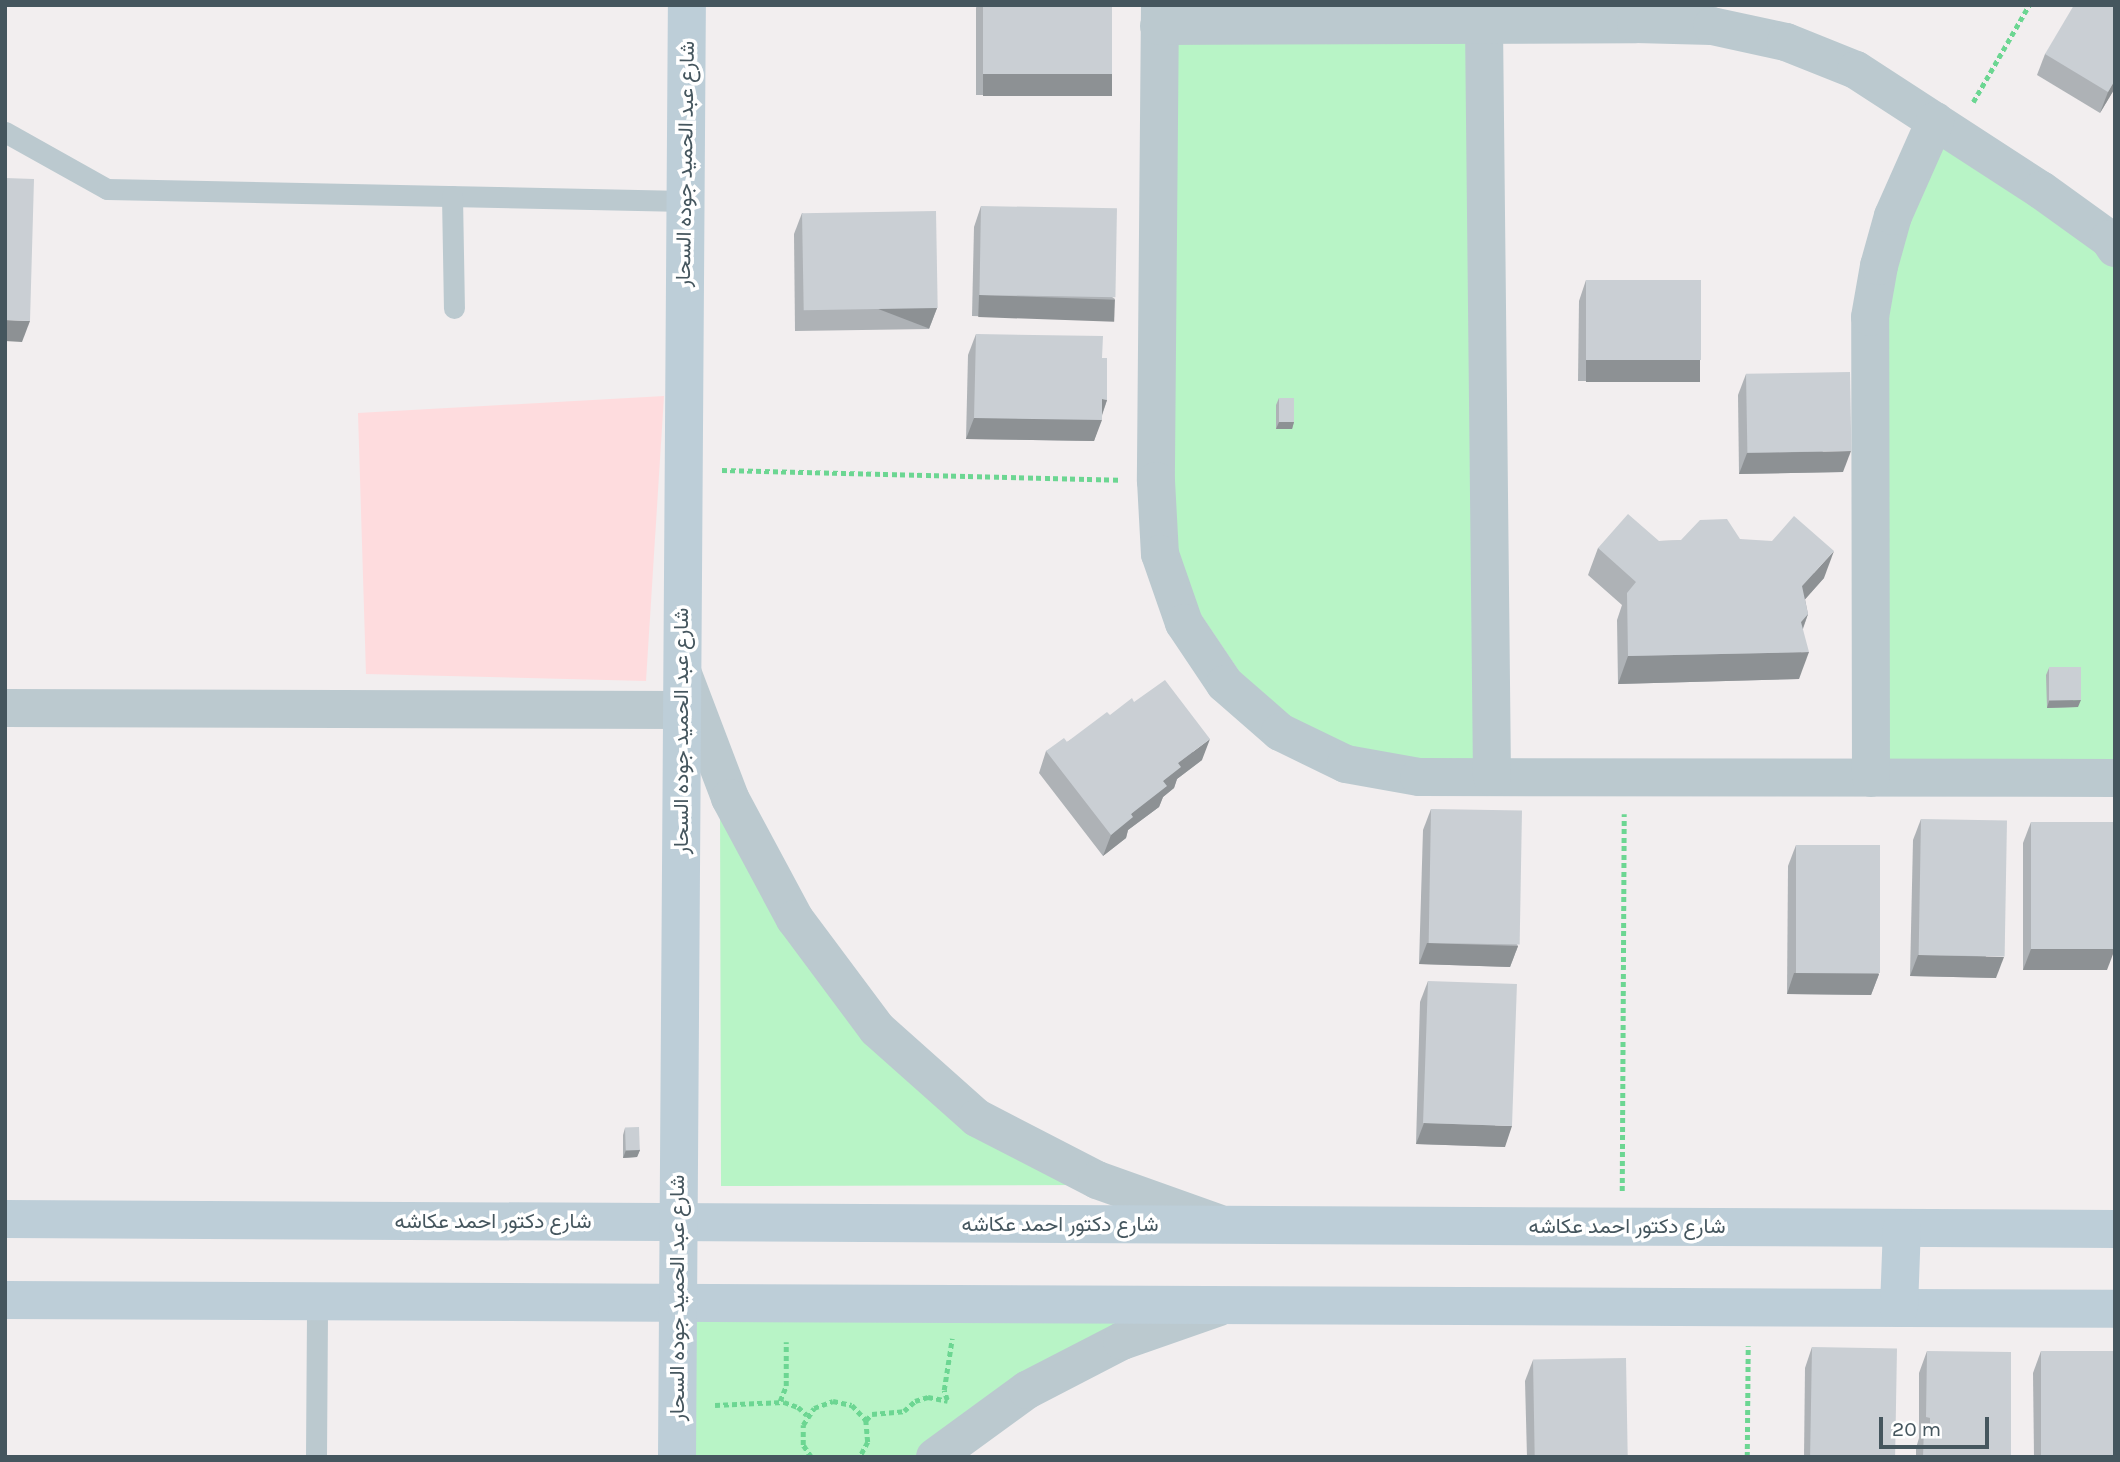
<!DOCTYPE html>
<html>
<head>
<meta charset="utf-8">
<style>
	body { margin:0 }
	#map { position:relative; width:2120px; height:1462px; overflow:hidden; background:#f2eeef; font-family:Karla,Vazirmatn,sans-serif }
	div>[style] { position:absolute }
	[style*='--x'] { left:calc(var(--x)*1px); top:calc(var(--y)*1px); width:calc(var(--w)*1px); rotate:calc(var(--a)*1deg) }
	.medical>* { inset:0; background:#fedcde }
	.green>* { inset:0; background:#b8f4c6 }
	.path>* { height:4.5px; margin-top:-2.25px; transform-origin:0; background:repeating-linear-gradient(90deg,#6cd692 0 5px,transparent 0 8.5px) }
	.lane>* { height:21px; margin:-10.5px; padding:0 10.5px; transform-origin:10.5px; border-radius:10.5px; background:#bbc9cf }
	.street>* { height:38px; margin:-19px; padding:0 19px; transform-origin:19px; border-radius:19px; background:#bbc9cf }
	.secondary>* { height:38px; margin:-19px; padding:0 19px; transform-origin:19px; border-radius:19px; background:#bdced8 }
	.wall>* { inset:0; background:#aeb2b6 }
	.shaded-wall>* { inset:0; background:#8d9194; transform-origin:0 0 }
	.building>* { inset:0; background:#cacfd4; transform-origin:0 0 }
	span { translate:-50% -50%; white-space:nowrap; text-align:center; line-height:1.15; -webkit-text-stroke:7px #fff; paint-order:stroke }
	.street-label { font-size:21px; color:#45565e }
	.frame { position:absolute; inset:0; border:7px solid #45565e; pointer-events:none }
	.scale { position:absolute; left:1879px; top:1417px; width:110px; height:32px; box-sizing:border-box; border:4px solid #45565e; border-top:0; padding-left:9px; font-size:21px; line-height:24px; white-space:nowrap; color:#45565e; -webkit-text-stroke:5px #fff; paint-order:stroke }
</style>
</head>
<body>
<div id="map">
	<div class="medical">
		<div style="clip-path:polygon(664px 396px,646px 681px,366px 674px,358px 413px)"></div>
	</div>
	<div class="green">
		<div style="clip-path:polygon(1484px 25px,1492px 777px,1280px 732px,1160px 554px,1159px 26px)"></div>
		<div style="clip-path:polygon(1935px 121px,2115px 248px,2115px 778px,1871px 778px,1870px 317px)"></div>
		<div style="clip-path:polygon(720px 798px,866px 1034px,1086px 1185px,721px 1186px)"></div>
		<div style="clip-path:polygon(677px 1303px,1224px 1306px,935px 1457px,676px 1457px)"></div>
	</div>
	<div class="path">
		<div style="--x:1973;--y:102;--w:112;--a:-60"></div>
		<div style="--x:722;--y:470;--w:397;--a:1.4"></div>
		<div style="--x:1622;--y:1191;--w:377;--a:-89.7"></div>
		<div style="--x:947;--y:1400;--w:10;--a:-107"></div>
		<div style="--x:944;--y:1390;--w:52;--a:-81.1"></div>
		<div style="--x:780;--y:1401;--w:16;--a:-68"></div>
		<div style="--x:786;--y:1386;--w:44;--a:-90"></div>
		<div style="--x:715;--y:1405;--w:69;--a:-2.5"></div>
		<div style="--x:784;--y:1402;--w:15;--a:20"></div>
		<div style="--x:798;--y:1407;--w:12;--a:42"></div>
		<div style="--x:866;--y:1420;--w:8;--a:-45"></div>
		<div style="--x:872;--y:1414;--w:32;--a:-5"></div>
		<div style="--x:904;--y:1411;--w:15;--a:-42"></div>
		<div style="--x:915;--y:1401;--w:14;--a:-17"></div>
		<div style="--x:928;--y:1397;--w:20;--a:11"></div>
		<div style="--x:811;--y:1457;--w:14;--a:-124"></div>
		<div style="--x:803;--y:1445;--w:20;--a:-90"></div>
		<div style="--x:803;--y:1425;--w:20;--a:-57"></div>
		<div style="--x:814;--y:1408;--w:20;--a:-20"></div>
		<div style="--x:833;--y:1401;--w:19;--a:12"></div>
		<div style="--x:852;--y:1405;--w:21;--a:47"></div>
		<div style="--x:866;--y:1420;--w:22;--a:85"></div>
		<div style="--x:868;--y:1442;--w:17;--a:118"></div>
		<div style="--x:1747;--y:1457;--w:111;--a:-89.5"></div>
	</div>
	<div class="lane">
		<div style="--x:5;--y:132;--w:117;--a:29.2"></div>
		<div style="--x:107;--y:189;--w:578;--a:1.19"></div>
		<div style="--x:452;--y:196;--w:112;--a:89"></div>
		<div style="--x:316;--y:1457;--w:155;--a:-89.6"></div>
	</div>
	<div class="street">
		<div style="--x:1160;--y:5;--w:476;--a:90.5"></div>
		<div style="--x:1156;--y:481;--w:73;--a:86.9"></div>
		<div style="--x:1160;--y:554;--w:73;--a:70.8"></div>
		<div style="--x:1184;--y:623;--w:73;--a:56.1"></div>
		<div style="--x:1225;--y:684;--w:73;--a:41.1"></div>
		<div style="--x:1280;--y:732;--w:73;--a:25.9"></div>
		<div style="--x:1346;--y:764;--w:74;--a:10.1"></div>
		<div style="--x:1419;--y:777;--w:696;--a:0.08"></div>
		<div style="--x:1484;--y:25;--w:752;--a:89.39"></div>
		<div style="--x:1159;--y:26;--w:477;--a:-0.2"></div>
		<div style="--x:1636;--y:24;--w:76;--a:1.5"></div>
		<div style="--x:1712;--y:26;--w:76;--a:12.2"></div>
		<div style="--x:1786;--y:42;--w:75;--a:21.8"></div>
		<div style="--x:1856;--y:70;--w:221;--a:33"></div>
		<div style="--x:2041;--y:190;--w:84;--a:35.8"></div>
		<div style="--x:2109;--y:239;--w:11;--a:56"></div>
		<div style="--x:683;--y:674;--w:133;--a:69.2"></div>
		<div style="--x:730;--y:798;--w:137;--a:61.8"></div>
		<div style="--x:795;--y:919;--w:137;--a:53.3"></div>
		<div style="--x:877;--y:1029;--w:134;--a:41.7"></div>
		<div style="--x:977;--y:1118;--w:135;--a:27.3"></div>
		<div style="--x:1097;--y:1180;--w:128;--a:19.6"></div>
		<div style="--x:5;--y:708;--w:676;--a:0.17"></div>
		<div style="--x:1871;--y:778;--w:461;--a:-90.1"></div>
		<div style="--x:1870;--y:317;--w:52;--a:-80"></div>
		<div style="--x:1879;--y:266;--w:52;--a:-74.4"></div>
		<div style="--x:1893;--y:216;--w:104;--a:-66.1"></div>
		<div style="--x:935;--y:1457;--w:114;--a:-36.1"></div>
		<div style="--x:1027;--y:1390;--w:107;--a:-27.3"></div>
		<div style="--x:1122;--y:1341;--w:103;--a:-19.3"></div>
	</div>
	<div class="secondary">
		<div style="--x:5;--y:1219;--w:2110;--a:0.27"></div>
		<div style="--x:5;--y:1300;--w:2110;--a:0.24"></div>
		<div style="--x:1899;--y:1308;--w:80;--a:-87.9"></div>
		<div style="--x:677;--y:1457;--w:1452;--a:-89.61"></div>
	</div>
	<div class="wall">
		<div style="clip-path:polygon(977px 5px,1112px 5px,1104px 95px,976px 95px,976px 8px)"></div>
		<div style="clip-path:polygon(2115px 5px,2115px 88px,2100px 113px,2037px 75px,2045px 54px)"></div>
		<div style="clip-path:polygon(981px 206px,1115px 299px,1108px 320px,972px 316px,974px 227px)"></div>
		<div style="clip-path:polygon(802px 213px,937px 308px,929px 329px,795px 331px,794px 234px)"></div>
		<div style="clip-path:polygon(1586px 280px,1693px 381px,1578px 381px,1579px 301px)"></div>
		<div style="clip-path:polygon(976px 334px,1102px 358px,1107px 400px,1094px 441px,966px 439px,968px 355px)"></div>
		<div style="clip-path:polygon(1746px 374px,1843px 472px,1739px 474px,1738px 395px)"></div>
		<div style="clip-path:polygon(1279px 398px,1294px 422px,1292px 429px,1276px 429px,1276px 405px)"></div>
		<div style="clip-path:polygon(1740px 539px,1824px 578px,1805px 599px,1808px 614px,1803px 629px,1799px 679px,1618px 684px,1617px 620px,1622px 605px,1588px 575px,1598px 548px,1659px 541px)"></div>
		<div style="clip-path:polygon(2049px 668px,2078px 707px,2047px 708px,2046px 675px)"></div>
		<div style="clip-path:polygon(1134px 702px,1202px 760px,1177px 779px,1174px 788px,1163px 797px,1159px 807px,1128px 830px,1126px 838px,1103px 856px,1039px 773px,1046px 751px,1067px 742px)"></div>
		<div style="clip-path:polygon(1431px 809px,1518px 946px,1510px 967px,1419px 964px,1423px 830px)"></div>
		<div style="clip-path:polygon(1921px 819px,1996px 978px,1910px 976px,1913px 840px)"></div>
		<div style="clip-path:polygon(2031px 822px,2107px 970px,2023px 970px,2023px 843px)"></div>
		<div style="clip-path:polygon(1796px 845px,1879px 974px,1871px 995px,1787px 994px,1788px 866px)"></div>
		<div style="clip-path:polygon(1428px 981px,1505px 1147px,1416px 1144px,1420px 1002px)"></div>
		<div style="clip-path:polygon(625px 1128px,640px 1150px,637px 1157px,623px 1158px,623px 1135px)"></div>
		<div style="clip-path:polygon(1812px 1347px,1895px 1457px,1804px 1457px,1805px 1368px)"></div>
		<div style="clip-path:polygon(1927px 1351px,2011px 1457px,1916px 1457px,1916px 1448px,1919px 1438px,1919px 1373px)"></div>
		<div style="clip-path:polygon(2041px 1351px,2115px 1457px,2034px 1457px,2033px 1373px)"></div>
		<div style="clip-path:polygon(1533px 1360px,1627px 1457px,1527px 1457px,1525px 1381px)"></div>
	</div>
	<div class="shaded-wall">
		<div style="left:983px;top:74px;width:129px;height:22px"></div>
		<div style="clip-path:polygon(2115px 80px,2115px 88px,2100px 113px,2108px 92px)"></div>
		<div style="left:979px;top:295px;width:136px;height:22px;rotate:2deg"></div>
		<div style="left:937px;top:308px;width:22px;height:134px;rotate:111deg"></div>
		<div style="clip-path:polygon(5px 320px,30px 321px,22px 342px,5px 341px)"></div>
		<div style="left:1586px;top:360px;width:114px;height:22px"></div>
		<div style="clip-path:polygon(1102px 399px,1107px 400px,1100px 420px,1102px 420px,1094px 441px,966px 439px,974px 418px)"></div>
		<div style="clip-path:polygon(1279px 422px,1294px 422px,1292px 429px,1276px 429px)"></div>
		<div style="clip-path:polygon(1851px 451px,1843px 472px,1739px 474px,1747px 453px)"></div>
		<div style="clip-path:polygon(1834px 551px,1824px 578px,1793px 613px,1802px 586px)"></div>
		<div style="clip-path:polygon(1808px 614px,1798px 641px,1801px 622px)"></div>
		<div style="clip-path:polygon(1809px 652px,1799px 679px,1618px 684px,1628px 656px)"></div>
		<div style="clip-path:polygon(2081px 700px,2078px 707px,2047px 708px,2049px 701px)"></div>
		<div style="clip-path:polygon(1210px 739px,1202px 760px,1177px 779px,1174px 788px,1163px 797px,1159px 807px,1128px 830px,1126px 838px,1103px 856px,1111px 835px,1163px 781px,1178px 763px)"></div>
		<div style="clip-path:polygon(1427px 943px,1518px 946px,1510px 967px,1419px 964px)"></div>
		<div style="clip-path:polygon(2031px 949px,2115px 949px,2107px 970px,2023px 970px)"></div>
		<div style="clip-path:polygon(1918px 955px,2004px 957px,1996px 978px,1910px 976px)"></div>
		<div style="clip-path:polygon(1794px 973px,1879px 974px,1871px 995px,1787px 994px)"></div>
		<div style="clip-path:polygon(1424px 1123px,1512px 1126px,1505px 1147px,1416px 1144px)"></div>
		<div style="clip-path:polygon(626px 1150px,640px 1150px,637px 1157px,623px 1158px)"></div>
	</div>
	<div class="building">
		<div style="left:983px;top:5px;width:129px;height:69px"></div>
		<div style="clip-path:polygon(2074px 5px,2115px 5px,2115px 80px,2108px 92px,2045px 54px)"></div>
		<div style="clip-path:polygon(5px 178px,34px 179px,30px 321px,5px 320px)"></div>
		<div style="left:981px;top:206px;width:136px;height:89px;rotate:1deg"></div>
		<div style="left:936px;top:211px;width:97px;height:134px;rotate:89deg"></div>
		<div style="left:1586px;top:280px;width:115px;height:80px"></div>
		<div style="clip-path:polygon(976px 334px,1103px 336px,1102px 358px,1107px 358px,1107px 400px,1102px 399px,1102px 420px,974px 418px)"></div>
		<div style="left:1850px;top:372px;width:79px;height:104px;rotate:89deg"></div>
		<div style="left:1279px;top:398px;width:15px;height:24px"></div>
		<div style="clip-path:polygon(1628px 514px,1659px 541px,1681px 540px,1700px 520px,1727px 519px,1740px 539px,1772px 541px,1794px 516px,1834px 551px,1802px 586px,1808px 614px,1801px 622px,1809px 652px,1628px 656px,1627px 593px,1636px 582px,1598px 548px)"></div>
		<div style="left:2081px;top:667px;width:33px;height:32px;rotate:90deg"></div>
		<div style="clip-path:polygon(1165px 680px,1210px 739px,1178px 763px,1181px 767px,1163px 781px,1167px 786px,1131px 814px,1133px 817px,1111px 835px,1046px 751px,1064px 738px,1067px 742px,1107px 712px,1110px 715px,1132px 698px,1134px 702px)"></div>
		<div style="left:1431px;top:809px;width:91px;height:134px;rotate:1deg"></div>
		<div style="left:1921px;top:819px;width:86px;height:136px;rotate:1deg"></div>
		<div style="left:2031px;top:822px;width:84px;height:127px"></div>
		<div style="left:1796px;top:845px;width:84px;height:128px"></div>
		<div style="left:1428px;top:981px;width:89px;height:142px;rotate:2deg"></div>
		<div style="left:639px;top:1127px;width:23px;height:14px;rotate:88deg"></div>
		<div style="left:1812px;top:1347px;width:85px;height:110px;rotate:1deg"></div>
		<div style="clip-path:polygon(1927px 1351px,2011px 1352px,2011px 1457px,1923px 1457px,1924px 1427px,1930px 1427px,1930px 1418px,1926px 1417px)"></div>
		<div style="left:2041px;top:1351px;width:74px;height:106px"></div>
		<div style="left:1626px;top:1358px;width:99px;height:93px;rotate:89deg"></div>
	</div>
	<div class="street-label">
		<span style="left:685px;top:164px;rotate:-89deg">شارع عبد الحميد جوده السحار</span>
		<span style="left:681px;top:731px;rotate:-90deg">شارع عبد الحميد جوده السحار</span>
		<span style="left:493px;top:1221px">شارع دكتور احمد عكاشه</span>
		<span style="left:1060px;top:1224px">شارع دكتور احمد عكاشه</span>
		<span style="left:1627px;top:1226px">شارع دكتور احمد عكاشه</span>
		<span style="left:677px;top:1298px;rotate:-90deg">شارع عبد الحميد جوده السحار</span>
	</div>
	<div class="frame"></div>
	<div class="scale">20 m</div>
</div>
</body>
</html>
